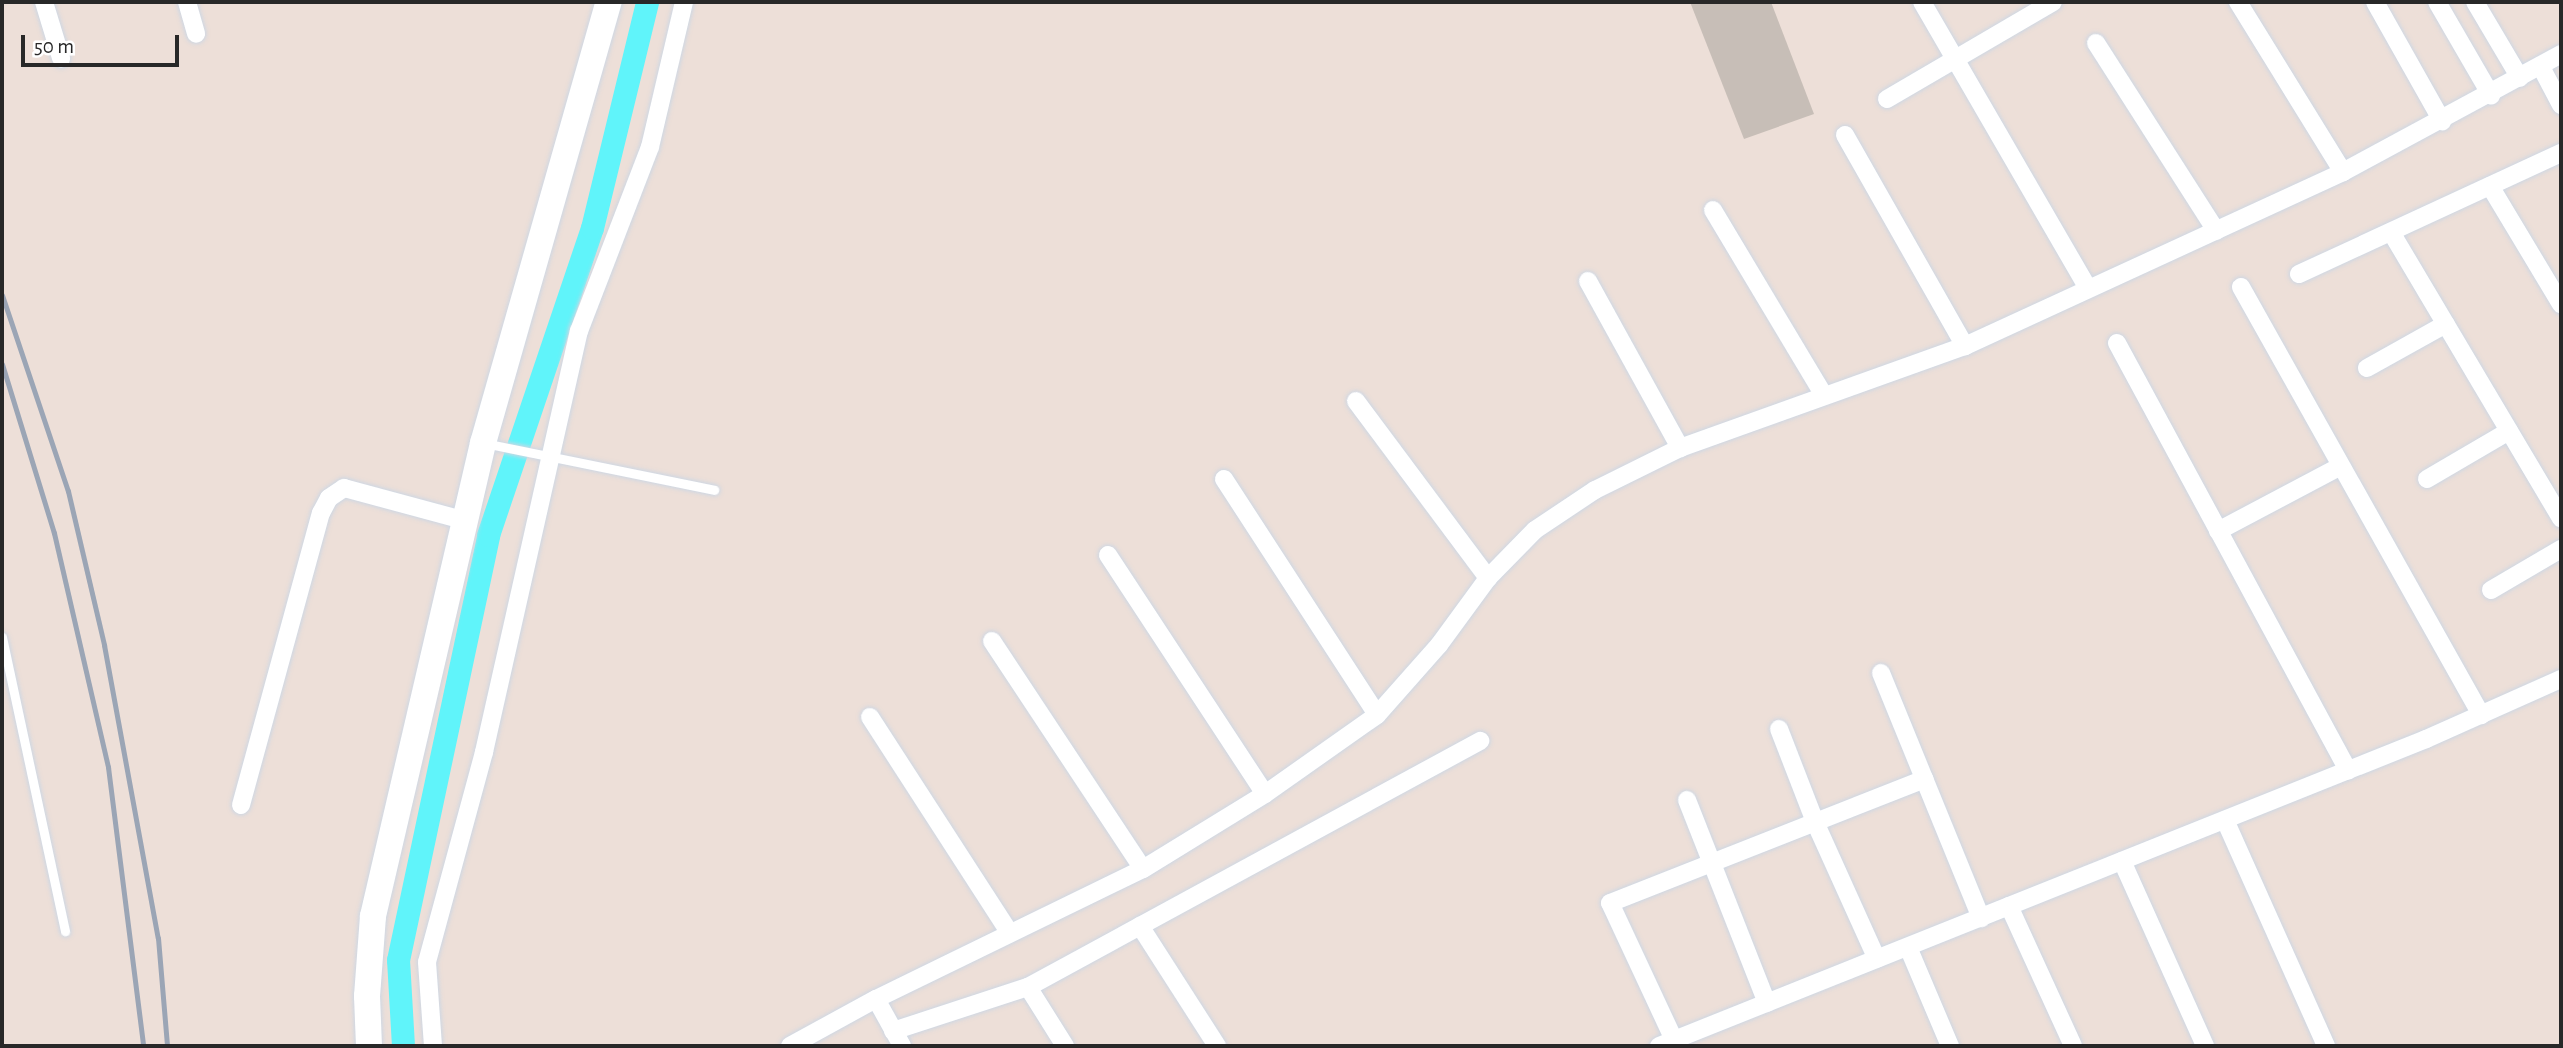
<!DOCTYPE html>
<html>
<head>
<meta charset="utf-8">
<style>
	body { margin:0 }
	#map { position:relative; width:2563px; height:1048px; overflow:hidden; background:#eddfd8; font-family:"Alegreya Sans",sans-serif }
	div>[style] { position:absolute }
	[style*='--x'] { left:calc(var(--x)*1px); top:calc(var(--y)*1px); width:calc(var(--w)*1px); rotate:calc(var(--a)*1deg) }
	.canal>* { height:23px; margin:-11.5px; padding:0 11.5px; transform-origin:11.5px; border-radius:11.5px; background:#60f4fa }
	.building>* { inset:0; background:#c7beb7 }
	.roads { filter:drop-shadow(0 0 2px #ced7e3) drop-shadow(0 0 2px #ced7e3) }
	.lane>* { height:9px; margin:-4.5px; padding:0 4.5px; transform-origin:4.5px; border-radius:4.5px; background:#fff }
	.street>* { height:18px; margin:-9px; padding:0 9px; transform-origin:9px; border-radius:9px; background:#fff }
	.secondary>* { height:26px; margin:-13px; padding:0 13px; transform-origin:13px; border-radius:13px; background:#fff }
	.rail>* { height:5px; margin:-2.5px; padding:0 2.5px; transform-origin:2.5px; border-radius:2.5px; background:#9ba5b5 }
	span { translate:-50% -50%; white-space:nowrap; text-align:center; line-height:1.15; -webkit-text-stroke:5px #fff; paint-order:stroke }
	.frame { position:absolute; inset:0; border:4px solid #282828; pointer-events:none }
	.scale { position:absolute; left:21px; top:35px; width:158px; height:32px; box-sizing:border-box; border:4px solid #282828; border-top:0; padding-left:9px; font-size:21px; line-height:24px; white-space:nowrap; color:#282828; -webkit-text-stroke:5px #fff; paint-order:stroke }
</style>
</head>
<body>
<div id="map">
	<div class="canal">
		<div style="--x:403;--y:1046;--w:86;--a:-93.3"></div>
		<div style="--x:398;--y:960;--w:434;--a:-78"></div>
		<div style="--x:488;--y:535;--w:324;--a:-71.3"></div>
		<div style="--x:592;--y:228;--w:233;--a:-76.3"></div>
	</div>
	<div class="building">
		<div style="clip-path:polygon(1690px 2px,1771px 2px,1814px 114px,1744px 139px)"></div>
	</div>
	<div class="roads">
		<div class="lane">
			<div style="--x:484;--y:443;--w:235;--a:11.5"></div>
			<div style="--x:2;--y:637;--w:301;--a:77.9"></div>
		</div>
		<div class="street">
			<div style="--x:44;--y:2;--w:59;--a:73.1"></div>
			<div style="--x:187;--y:2;--w:33;--a:74"></div>
			<div style="--x:1922;--y:2;--w:331;--a:59.9"></div>
			<div style="--x:2238;--y:2;--w:200;--a:58.3"></div>
			<div style="--x:2375;--y:2;--w:137;--a:60.6"></div>
			<div style="--x:2437;--y:2;--w:108;--a:59.9"></div>
			<div style="--x:2475;--y:2;--w:88;--a:59.4"></div>
			<div style="--x:2096;--y:43;--w:223;--a:57.4"></div>
			<div style="--x:2541;--y:67;--w:43;--a:62.2"></div>
			<div style="--x:1887;--y:99;--w:192;--a:-30.3"></div>
			<div style="--x:1845;--y:135;--w:243;--a:60.4"></div>
			<div style="--x:2490;--y:186;--w:138;--a:59"></div>
			<div style="--x:1713;--y:210;--w:214;--a:59.1"></div>
			<div style="--x:2391;--y:232;--w:333;--a:59.3"></div>
			<div style="--x:2299;--y:274;--w:289;--a:-24.8"></div>
			<div style="--x:1588;--y:281;--w:191;--a:61.1"></div>
			<div style="--x:2241;--y:287;--w:491;--a:60.7"></div>
			<div style="--x:2117;--y:343;--w:486;--a:61.6"></div>
			<div style="--x:2367;--y:368;--w:90;--a:-29.1"></div>
			<div style="--x:1356;--y:401;--w:221;--a:53.3"></div>
			<div style="--x:1224;--y:479;--w:281;--a:57"></div>
			<div style="--x:2427;--y:479;--w:95;--a:-30.3"></div>
			<div style="--x:2218;--y:531;--w:139;--a:-27.9"></div>
			<div style="--x:1108;--y:555;--w:286;--a:56.7"></div>
			<div style="--x:2491;--y:590;--w:81;--a:-30.4"></div>
			<div style="--x:992;--y:641;--w:273;--a:56.5"></div>
			<div style="--x:1881;--y:673;--w:265;--a:67.8"></div>
			<div style="--x:870;--y:717;--w:256;--a:57.1"></div>
			<div style="--x:1779;--y:729;--w:100;--a:68.8"></div>
			<div style="--x:1815;--y:822;--w:150;--a:65.7"></div>
			<div style="--x:1687;--y:800;--w:218;--a:68.5"></div>
			<div style="--x:241;--y:805;--w:303;--a:-74.7"></div>
			<div style="--x:321;--y:513;--w:17;--a:-62"></div>
			<div style="--x:329;--y:498;--w:18;--a:-34"></div>
			<div style="--x:344;--y:488;--w:126;--a:15.1"></div>
			<div style="--x:2225;--y:820;--w:248;--a:65.9"></div>
			<div style="--x:2122;--y:861;--w:203;--a:65.8"></div>
			<div style="--x:2009;--y:906;--w:154;--a:65.4"></div>
			<div style="--x:1140;--y:926;--w:143;--a:57.3"></div>
			<div style="--x:1908;--y:947;--w:108;--a:67"></div>
			<div style="--x:1028;--y:987;--w:70;--a:57.9"></div>
			<div style="--x:876;--y:999;--w:54;--a:61"></div>
			<div style="--x:893;--y:1031;--w:142;--a:-18.1"></div>
			<div style="--x:1028;--y:987;--w:515;--a:-28.56"></div>
			<div style="--x:1674;--y:1040;--w:151;--a:-115"></div>
			<div style="--x:1610;--y:903;--w:338;--a:-21.5"></div>
			<div style="--x:433;--y:1046;--w:84;--a:-94.1"></div>
			<div style="--x:427;--y:962;--w:218;--a:-74.8"></div>
			<div style="--x:484;--y:752;--w:432;--a:-77.3"></div>
			<div style="--x:579;--y:331;--w:197;--a:-68.9"></div>
			<div style="--x:650;--y:147;--w:149;--a:-76.8"></div>
			<div style="--x:790;--y:1046;--w:98;--a:-28.7"></div>
			<div style="--x:876;--y:999;--w:297;--a:-26"></div>
			<div style="--x:1143;--y:869;--w:143;--a:-31.6"></div>
			<div style="--x:1265;--y:794;--w:137;--a:-35.2"></div>
			<div style="--x:1377;--y:715;--w:94;--a:-48.5"></div>
			<div style="--x:1439;--y:645;--w:83;--a:-53.8"></div>
			<div style="--x:1488;--y:578;--w:67;--a:-45.6"></div>
			<div style="--x:1535;--y:530;--w:72;--a:-33.7"></div>
			<div style="--x:1595;--y:490;--w:95;--a:-26.3"></div>
			<div style="--x:1680;--y:448;--w:303;--a:-19.7"></div>
			<div style="--x:1965;--y:346;--w:416;--a:-24.7"></div>
			<div style="--x:2343;--y:172;--w:248;--a:-28.4"></div>
			<div style="--x:1659;--y:1046;--w:826;--a:-21.81"></div>
			<div style="--x:2426;--y:739;--w:148;--a:-24"></div>
		</div>
		<div class="secondary">
			<div style="--x:369;--y:1046;--w:50;--a:-92.3"></div>
			<div style="--x:367;--y:996;--w:80;--a:-85.7"></div>
			<div style="--x:373;--y:916;--w:486;--a:-76.9"></div>
			<div style="--x:483;--y:443;--w:459;--a:-74.1"></div>
		</div>
	</div>
	<div class="rail">
		<div style="--x:2;--y:295;--w:207;--a:71.4"></div>
		<div style="--x:68;--y:491;--w:158;--a:76.8"></div>
		<div style="--x:104;--y:645;--w:298;--a:79.6"></div>
		<div style="--x:158;--y:938;--w:108;--a:85.2"></div>
		<div style="--x:2;--y:364;--w:177;--a:72.9"></div>
		<div style="--x:54;--y:533;--w:240;--a:77"></div>
		<div style="--x:108;--y:767;--w:281;--a:82.8"></div>
	</div>
	<div class="frame"></div>
	<div class="scale">50 m</div>
</div>
</body>
</html>
